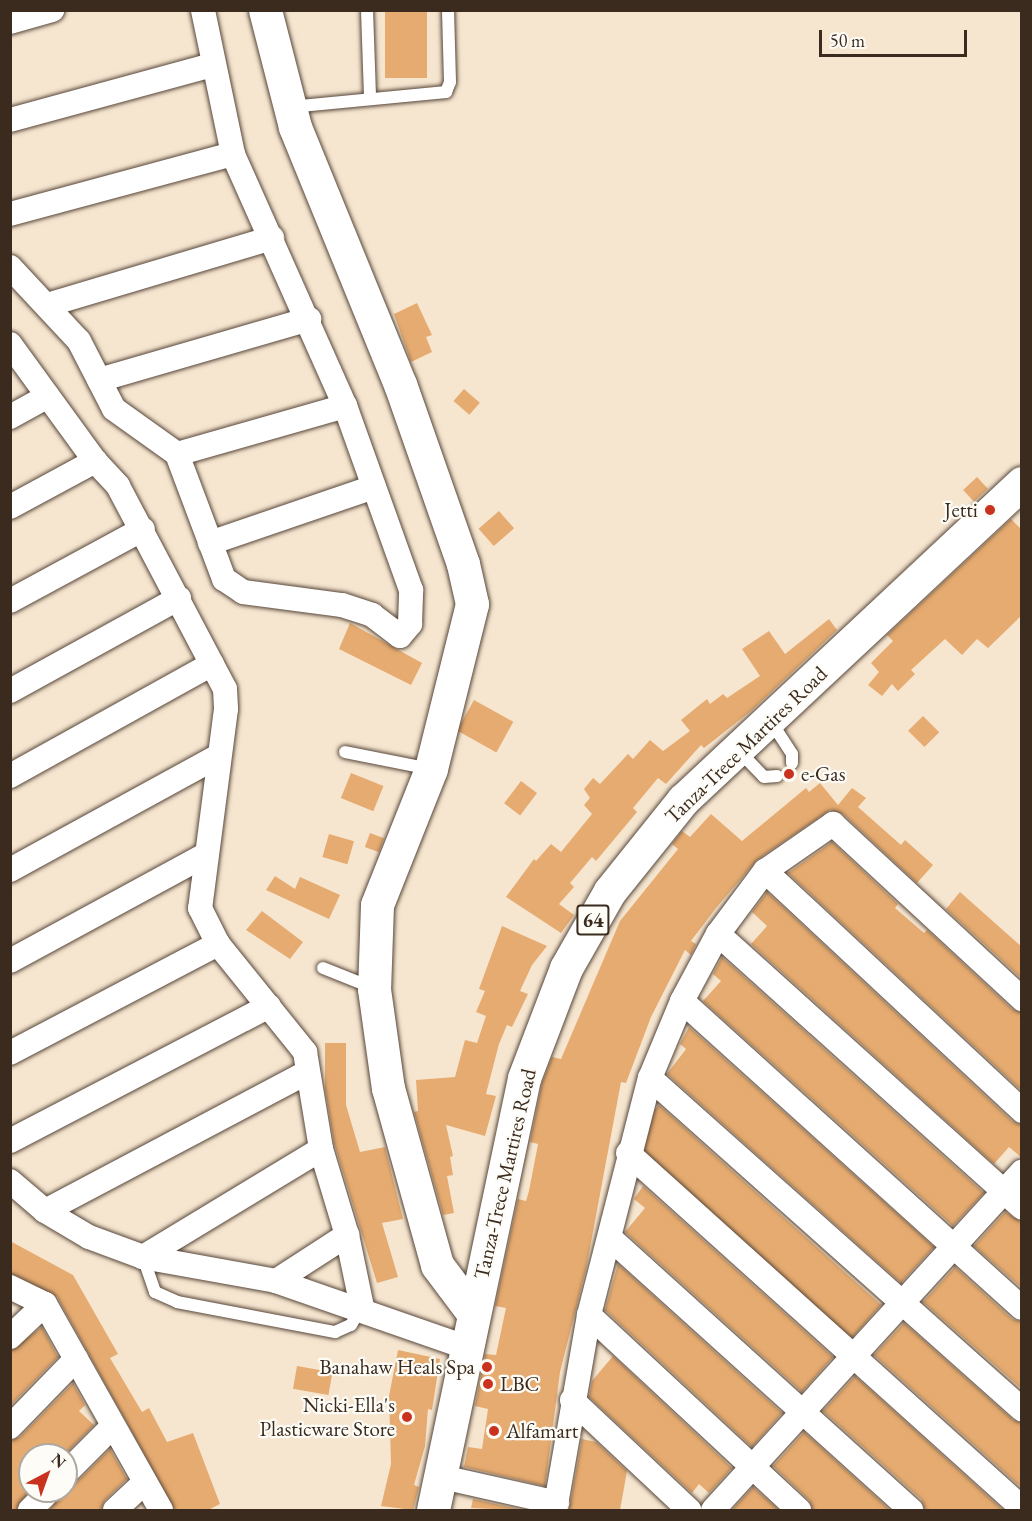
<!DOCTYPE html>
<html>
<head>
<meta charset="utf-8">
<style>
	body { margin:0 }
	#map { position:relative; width:1032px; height:1521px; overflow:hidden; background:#f6e6d0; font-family:"EB Garamond",serif }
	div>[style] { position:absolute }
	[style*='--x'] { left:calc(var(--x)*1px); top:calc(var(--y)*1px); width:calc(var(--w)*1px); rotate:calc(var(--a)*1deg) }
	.building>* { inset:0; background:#e6ab70; transform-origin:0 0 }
	.roads { filter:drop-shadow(0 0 2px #574639) drop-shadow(0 0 2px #574639) }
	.lane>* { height:12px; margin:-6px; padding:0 6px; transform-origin:6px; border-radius:6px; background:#fff }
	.street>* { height:24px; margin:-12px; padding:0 12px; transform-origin:12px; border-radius:12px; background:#fff }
	.secondary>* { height:33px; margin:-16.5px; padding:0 16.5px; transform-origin:16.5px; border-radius:16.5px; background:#fff }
	.primary>* { height:33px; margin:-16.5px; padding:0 16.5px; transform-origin:16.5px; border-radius:16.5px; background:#fff }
	.dots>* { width:16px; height:16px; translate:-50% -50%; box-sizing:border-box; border:3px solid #fdfcf7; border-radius:50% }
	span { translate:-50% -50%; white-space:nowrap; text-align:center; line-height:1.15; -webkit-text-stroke:4.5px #fdfcf7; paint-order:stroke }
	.shield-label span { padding:2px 4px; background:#fdfcf7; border:2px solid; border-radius:4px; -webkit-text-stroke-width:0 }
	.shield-label { font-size:20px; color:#3b2a1e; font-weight:700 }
	.poi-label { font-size:21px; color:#3b2a1e }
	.right { translate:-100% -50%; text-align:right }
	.left { translate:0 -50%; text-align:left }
	.street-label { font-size:21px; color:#3b2a1e }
	.frame { position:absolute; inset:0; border:12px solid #3b2a1e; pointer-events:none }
	.north { position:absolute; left:18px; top:1443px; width:60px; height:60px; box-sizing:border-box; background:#fdfcf7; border:2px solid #afa8a0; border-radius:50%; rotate:41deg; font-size:16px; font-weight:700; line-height:24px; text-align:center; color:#3b2a1e }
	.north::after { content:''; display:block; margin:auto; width:21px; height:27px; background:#c8321e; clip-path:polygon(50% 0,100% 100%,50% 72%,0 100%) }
	.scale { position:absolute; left:819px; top:30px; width:148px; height:27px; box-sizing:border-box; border:3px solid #3b2a1e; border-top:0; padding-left:8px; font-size:18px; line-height:21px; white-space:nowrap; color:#3b2a1e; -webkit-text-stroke:4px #fdfcf7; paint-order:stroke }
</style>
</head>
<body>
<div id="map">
	<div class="building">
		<div style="left:385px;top:10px;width:42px;height:68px"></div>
		<div style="clip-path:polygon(417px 303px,432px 335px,426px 337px,432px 352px,411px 362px,394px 314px)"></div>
		<div style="left:464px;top:389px;width:21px;height:16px;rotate:41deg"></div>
		<div style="left:977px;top:477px;width:16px;height:19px;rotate:47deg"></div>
		<div style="left:499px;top:511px;width:23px;height:27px;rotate:49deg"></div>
		<div style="clip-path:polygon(1011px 519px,1022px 530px,1022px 615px,988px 648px,977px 639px,962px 655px,945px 639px,911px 670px,915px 674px,898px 691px,892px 684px,882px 696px,868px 685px,879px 672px,871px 663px,893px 641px,887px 635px)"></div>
		<div style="clip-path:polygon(829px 619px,837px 630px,751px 711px,704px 748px,701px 745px,666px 784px,658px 778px,633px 808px,637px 812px,596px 861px,592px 857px,570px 883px,574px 887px,559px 904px,574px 915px,561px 933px,506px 897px,534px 859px,536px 861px,551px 844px,561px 852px,592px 814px,584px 805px,590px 798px,584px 789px,593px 778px,600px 784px,628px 754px,633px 759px,650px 740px,663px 751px,690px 731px,681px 720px,707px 699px,710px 704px,723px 694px,727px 698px,760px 676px,742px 649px,769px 631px,785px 654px)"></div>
		<div style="clip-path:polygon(350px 623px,422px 663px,411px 685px,339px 649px)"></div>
		<div style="left:474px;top:700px;width:45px;height:35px;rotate:29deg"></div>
		<div style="left:923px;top:716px;width:23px;height:21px;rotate:45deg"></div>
		<div style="left:351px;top:773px;width:35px;height:27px;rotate:22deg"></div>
		<div style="left:521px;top:781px;width:20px;height:28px;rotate:37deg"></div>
		<div style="clip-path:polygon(820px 783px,838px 805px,852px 788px,866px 798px,858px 807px,901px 845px,905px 840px,933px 865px,917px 883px,843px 814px,830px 810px,757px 860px,716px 908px,691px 941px,696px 944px,691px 955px,685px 950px,651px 1017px,626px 1083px,621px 1082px,586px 1269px,560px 1372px,545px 1486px,464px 1467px,468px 1447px,482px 1449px,488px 1409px,475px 1406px,485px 1354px,496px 1355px,506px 1308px,495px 1306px,518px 1199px,526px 1201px,529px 1191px,538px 1144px,530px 1142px,542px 1083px,552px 1057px,561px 1059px,620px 921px,678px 849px,672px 844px,682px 831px,690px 837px,711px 814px,742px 841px,806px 788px,809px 792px)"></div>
		<div style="left:370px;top:833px;width:15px;height:15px;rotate:20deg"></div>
		<div style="left:329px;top:834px;width:26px;height:24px;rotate:16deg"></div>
		<div style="clip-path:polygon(832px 842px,898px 904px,895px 908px,924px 933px,927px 930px,1012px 1009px,1022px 1013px,1022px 1091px,788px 873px)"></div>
		<div style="clip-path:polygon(275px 876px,295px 889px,300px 877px,340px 895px,329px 919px,266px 890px)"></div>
		<div style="clip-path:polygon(767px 892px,1012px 1121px,1022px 1125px,1022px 1158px,1009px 1147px,994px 1164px,751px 944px,767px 926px,752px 912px)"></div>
		<div style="clip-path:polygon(960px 892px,1022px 947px,1022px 979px,946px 909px)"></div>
		<div style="clip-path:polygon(262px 911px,303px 942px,290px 959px,246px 930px)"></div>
		<div style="clip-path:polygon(502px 926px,547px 946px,532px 965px,520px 991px,528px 994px,512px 1027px,507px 1025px,499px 1044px,486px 1094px,496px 1096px,485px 1136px,446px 1125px,453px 1156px,450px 1157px,453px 1175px,447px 1176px,454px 1213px,443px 1215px,414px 1112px,418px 1111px,416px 1080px,455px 1077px,465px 1040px,477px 1043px,486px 1016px,476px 1012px,485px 991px,479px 989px)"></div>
		<div style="clip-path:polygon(722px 957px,984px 1193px,953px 1226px,703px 1001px,721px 981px,713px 974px)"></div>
		<div style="clip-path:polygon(689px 1027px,934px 1247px,901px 1283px,667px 1074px,686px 1049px,680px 1044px)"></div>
		<div style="clip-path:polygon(325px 1043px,346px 1043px,346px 1105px,360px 1152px,385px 1147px,403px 1219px,382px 1223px,398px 1277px,377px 1283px,334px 1143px,325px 1088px)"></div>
		<div style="left:659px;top:1105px;width:299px;height:47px;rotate:42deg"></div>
		<div style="clip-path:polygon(643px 1186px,833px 1357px,802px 1392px,625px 1232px,645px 1208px,634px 1199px)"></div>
		<div style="clip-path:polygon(1005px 1212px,1022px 1222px,1022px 1288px,974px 1246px)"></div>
		<div style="clip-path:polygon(10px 1241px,73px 1275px,118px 1354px,110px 1358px,142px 1412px,149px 1408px,167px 1442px,193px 1433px,220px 1504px,208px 1510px,175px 1510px,57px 1297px,10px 1273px)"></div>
		<div style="clip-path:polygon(618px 1264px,782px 1413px,752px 1447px,605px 1310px)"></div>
		<div style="clip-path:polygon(955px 1267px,1012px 1319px,1022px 1322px,1022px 1389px,923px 1302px)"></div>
		<div style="clip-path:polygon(904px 1323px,1013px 1420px,1022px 1423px,1022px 1488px,874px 1355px)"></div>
		<div style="clip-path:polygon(42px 1327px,58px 1357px,10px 1406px,10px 1351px)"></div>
		<div style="clip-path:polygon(398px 1350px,440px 1359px,432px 1410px,428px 1409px,425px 1446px,414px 1485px,419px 1487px,413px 1510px,381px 1506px,391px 1464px,389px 1396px)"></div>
		<div style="clip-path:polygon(613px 1356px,732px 1468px,709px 1493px,699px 1484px,692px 1493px,589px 1397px,592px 1381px)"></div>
		<div style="left:297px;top:1366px;width:36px;height:23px;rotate:10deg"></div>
		<div style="clip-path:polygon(855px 1376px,1003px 1510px,925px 1510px,921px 1499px,823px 1411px)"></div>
		<div style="clip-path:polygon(73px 1383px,85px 1405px,79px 1411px,94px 1425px,64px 1455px,30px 1455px,30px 1490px,16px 1510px,10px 1510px,10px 1441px,20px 1437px)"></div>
		<div style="clip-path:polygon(804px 1432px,890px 1510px,813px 1510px,809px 1500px,773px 1466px)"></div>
		<div style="clip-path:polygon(582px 1439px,596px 1442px,627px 1471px,620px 1510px,569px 1510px)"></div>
		<div style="clip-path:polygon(110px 1449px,127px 1479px,105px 1500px,101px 1510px,50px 1510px,66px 1487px,76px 1483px)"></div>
		<div style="clip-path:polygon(753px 1487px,779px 1510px,732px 1510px)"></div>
		<div style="clip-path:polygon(473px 1499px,518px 1509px,518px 1510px,471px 1508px)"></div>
	</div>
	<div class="roads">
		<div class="lane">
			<div style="--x:367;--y:10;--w:88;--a:88"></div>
			<div style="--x:290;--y:107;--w:157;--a:-5.5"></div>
			<div style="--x:446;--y:92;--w:11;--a:-68"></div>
			<div style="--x:450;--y:82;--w:72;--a:-91.6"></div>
			<div style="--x:770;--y:720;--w:40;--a:57.1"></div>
			<div style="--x:792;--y:754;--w:9;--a:90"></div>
			<div style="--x:738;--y:750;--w:37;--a:46"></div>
			<div style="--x:764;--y:777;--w:13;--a:-4"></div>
			<div style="--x:345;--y:752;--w:87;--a:11.3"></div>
			<div style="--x:323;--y:968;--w:54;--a:21.8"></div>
			<div style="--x:143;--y:1257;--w:37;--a:71"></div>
			<div style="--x:155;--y:1292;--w:24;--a:24"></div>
			<div style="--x:177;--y:1302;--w:161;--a:10.8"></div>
			<div style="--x:335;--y:1332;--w:17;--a:-24"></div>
			<div style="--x:351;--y:1325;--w:20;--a:-60"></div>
		</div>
		<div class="street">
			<div style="--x:10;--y:22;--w:44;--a:-15.9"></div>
			<div style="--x:10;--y:120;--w:209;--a:-15.2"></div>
			<div style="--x:10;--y:214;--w:231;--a:-15.1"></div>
			<div style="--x:10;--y:267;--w:101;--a:47"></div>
			<div style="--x:79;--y:341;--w:76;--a:62.8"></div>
			<div style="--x:114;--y:409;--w:77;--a:35.5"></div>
			<div style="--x:177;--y:454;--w:134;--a:69.4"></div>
			<div style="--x:224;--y:579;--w:23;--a:34"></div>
			<div style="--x:243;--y:592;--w:100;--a:7.5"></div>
			<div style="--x:342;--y:605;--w:32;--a:18"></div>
			<div style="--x:372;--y:615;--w:35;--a:37"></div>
			<div style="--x:400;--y:636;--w:16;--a:-50"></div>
			<div style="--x:410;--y:624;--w:34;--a:-88"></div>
			<div style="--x:411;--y:590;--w:195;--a:-109.7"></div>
			<div style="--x:345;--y:406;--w:276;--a:-114"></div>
			<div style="--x:233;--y:154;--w:147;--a:-101.8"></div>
			<div style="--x:47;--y:305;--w:235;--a:-16.6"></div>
			<div style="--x:10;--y:344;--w:145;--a:54"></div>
			<div style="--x:95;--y:461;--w:34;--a:47"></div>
			<div style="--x:118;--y:486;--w:229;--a:62.2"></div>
			<div style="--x:225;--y:689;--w:20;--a:87"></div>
			<div style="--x:226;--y:709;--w:201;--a:97.4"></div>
			<div style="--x:200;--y:908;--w:40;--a:63.4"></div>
			<div style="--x:218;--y:944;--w:139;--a:51.1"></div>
			<div style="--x:305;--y:1052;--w:98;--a:80.6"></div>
			<div style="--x:321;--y:1149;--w:90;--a:73.2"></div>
			<div style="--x:347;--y:1235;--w:74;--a:78.2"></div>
			<div style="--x:99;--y:380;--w:219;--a:-16.2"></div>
			<div style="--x:10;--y:417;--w:43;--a:-28.9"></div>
			<div style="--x:177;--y:454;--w:175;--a:-15.9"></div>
			<div style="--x:10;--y:507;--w:97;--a:-28.4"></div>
			<div style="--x:210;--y:543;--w:173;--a:-18.9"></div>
			<div style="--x:10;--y:601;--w:151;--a:-28.4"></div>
			<div style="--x:10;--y:691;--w:193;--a:-28.8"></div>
			<div style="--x:10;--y:776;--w:231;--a:-29"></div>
			<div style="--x:10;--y:870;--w:237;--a:-28.7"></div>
			<div style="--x:765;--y:871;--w:352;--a:43"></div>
			<div style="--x:718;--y:934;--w:409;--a:42"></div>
			<div style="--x:10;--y:961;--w:224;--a:-28.5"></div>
			<div style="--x:682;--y:1001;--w:458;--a:42.1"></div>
			<div style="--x:10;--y:1053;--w:235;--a:-27.7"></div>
			<div style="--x:650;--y:1078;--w:498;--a:41.7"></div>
			<div style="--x:10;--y:1141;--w:292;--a:-27.5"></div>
			<div style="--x:628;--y:1153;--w:530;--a:42.02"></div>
			<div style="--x:10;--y:1181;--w:46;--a:40.6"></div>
			<div style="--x:45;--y:1211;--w:51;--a:30.6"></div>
			<div style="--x:89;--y:1237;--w:58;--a:20.3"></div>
			<div style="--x:143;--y:1257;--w:135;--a:10.2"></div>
			<div style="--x:276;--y:1281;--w:201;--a:19.2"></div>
			<div style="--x:45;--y:1211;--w:297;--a:-27.9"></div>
			<div style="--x:610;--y:1238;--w:406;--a:42.1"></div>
			<div style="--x:143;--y:1257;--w:208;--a:-31.2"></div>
			<div style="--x:276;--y:1281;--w:85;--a:-32.9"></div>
			<div style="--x:10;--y:1287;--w:39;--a:26"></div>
			<div style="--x:45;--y:1304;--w:236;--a:60.6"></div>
			<div style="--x:589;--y:1315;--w:287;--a:42.9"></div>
			<div style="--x:10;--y:1337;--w:48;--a:-43.3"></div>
			<div style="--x:572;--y:1400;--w:161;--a:43.2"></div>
			<div style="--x:10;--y:1427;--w:95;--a:-45.9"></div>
			<div style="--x:66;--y:1473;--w:66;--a:-45"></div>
			<div style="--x:442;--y:1477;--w:118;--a:12.7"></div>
			<div style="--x:30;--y:1510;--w:27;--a:-45"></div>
			<div style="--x:115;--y:1510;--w:41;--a:-43"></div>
			<div style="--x:555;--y:1510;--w:198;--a:-80.1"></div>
			<div style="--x:589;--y:1315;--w:245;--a:-75.6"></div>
			<div style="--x:650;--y:1078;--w:83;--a:-67.4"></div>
			<div style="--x:682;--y:1001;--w:76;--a:-61.8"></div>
			<div style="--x:718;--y:934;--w:79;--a:-53.3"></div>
			<div style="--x:765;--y:871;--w:83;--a:-34.7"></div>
			<div style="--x:833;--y:824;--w:258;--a:42.8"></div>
			<div style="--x:713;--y:1510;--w:458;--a:-47.6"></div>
		</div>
		<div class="secondary">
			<div style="--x:265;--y:10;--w:121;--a:75.6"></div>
			<div style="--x:295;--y:127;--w:278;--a:67.8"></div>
			<div style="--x:400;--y:384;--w:191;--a:70.7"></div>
			<div style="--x:463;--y:564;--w:41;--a:77.3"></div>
			<div style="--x:472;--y:604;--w:170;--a:104"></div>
			<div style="--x:431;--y:769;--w:146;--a:111.7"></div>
			<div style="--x:377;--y:905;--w:84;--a:92"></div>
			<div style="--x:374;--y:989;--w:100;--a:82"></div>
			<div style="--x:388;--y:1088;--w:184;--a:74.5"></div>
			<div style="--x:437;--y:1265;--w:60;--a:53.1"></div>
		</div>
		<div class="primary">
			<div style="--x:433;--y:1510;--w:441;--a:-78.1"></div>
			<div style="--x:524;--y:1078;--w:118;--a:-69.1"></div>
			<div style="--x:566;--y:968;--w:89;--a:-60.3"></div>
			<div style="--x:610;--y:891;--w:117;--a:-51.3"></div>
			<div style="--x:683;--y:800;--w:464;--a:-43.1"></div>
		</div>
	</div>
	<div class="dots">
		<div style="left:990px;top:510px;background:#c8321e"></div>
		<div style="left:789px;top:774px;background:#c8321e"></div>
		<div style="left:487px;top:1367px;background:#c8321e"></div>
		<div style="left:488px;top:1384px;background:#c8321e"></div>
		<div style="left:407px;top:1417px;background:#c8321e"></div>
		<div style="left:494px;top:1431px;background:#c8321e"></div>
	</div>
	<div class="shield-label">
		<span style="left:593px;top:920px">64</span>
	</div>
	<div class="poi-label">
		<span class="right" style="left:978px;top:510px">Jetti</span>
		<span class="left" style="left:801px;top:774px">e-Gas</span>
		<span class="right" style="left:475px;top:1367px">Banahaw Heals Spa</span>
		<span class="left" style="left:500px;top:1384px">LBC</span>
		<span class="right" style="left:395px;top:1417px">Nicki-Ella's<br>Plasticware Store</span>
		<span class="left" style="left:506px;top:1431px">Alfamart</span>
	</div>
	<div class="street-label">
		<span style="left:746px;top:745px;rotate:-44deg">Tanza-Trece Martires Road</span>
		<span style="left:505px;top:1174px;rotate:-77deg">Tanza-Trece Martires Road</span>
	</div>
	<div class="frame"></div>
	<div class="north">N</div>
	<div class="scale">50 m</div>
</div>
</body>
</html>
